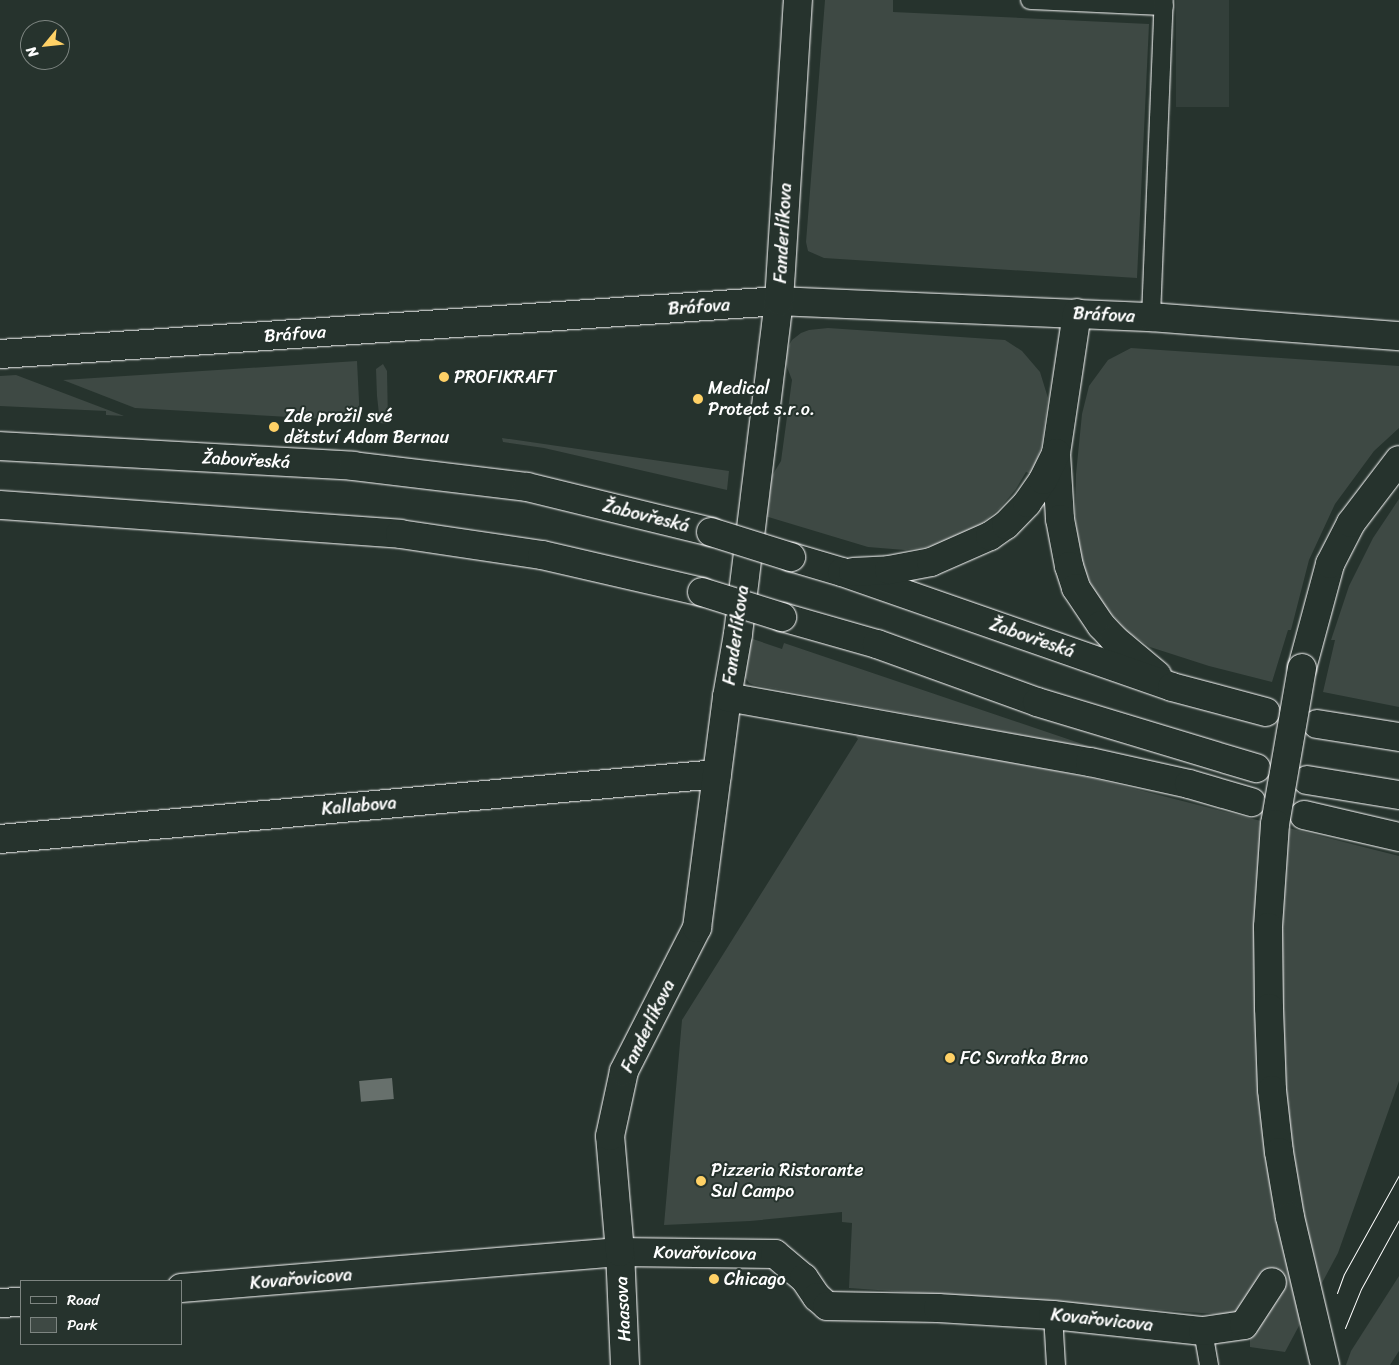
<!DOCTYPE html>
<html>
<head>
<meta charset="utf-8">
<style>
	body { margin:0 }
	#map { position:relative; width:1399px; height:1365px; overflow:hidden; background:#26332d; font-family:Sriracha,sans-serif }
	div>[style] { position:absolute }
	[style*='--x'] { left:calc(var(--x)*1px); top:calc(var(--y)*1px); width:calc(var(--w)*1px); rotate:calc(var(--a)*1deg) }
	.built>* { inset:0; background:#333f3a; transform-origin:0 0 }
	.green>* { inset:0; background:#3e4944 }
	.water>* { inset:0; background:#67706c; transform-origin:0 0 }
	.roads { filter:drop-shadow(0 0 1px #fff) drop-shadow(0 0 1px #fff) }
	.lane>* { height:18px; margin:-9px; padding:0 9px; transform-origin:9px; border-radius:9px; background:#26332d }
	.street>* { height:28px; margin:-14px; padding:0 14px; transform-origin:14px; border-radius:14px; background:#26332d }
	.highway>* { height:28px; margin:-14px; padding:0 14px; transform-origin:14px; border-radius:14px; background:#26332d }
	.tram>* { height:1px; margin:-0.5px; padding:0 0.5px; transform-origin:0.5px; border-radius:0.5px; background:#fff }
	.bridges { filter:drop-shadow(0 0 1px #fff) drop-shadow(0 0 1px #fff) }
	.highway-bridge>* { height:28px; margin:-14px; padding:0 14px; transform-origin:14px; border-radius:14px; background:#26332d }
	.dots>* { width:14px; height:14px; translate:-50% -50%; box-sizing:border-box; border:2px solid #26332d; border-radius:50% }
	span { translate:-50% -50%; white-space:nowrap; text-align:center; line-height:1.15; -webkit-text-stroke:4px #26332d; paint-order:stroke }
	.street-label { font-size:18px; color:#fff }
	.poi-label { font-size:18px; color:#fff }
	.left { translate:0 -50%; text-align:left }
	.legend { position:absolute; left:20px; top:1280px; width:162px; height:65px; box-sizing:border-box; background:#26332d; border:1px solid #7d8581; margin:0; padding:6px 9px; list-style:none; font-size:15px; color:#fff }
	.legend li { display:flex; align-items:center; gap:10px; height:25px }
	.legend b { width:25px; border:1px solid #7d8581 }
	.north { position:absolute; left:20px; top:20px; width:50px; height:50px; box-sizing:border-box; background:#26332d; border:1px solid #7d8581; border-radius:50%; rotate:242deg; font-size:14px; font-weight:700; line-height:20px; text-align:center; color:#fff }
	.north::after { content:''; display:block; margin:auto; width:18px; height:22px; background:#ffd166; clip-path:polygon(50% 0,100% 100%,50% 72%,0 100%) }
</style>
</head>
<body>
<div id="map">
	<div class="built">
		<div style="left:1176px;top:0;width:53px;height:107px"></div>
	</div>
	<div class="green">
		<div style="clip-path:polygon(825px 0,893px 0,893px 12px,1149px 24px,1137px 278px,824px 258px,808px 251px,806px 242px)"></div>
		<div style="clip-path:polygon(828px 328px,1005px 340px,1022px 351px,1040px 372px,1048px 398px,1042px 445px,1032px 474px,1026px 472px,1016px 489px,1000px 508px,974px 530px,938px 545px,921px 548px,905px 550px,868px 547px,765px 516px,770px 479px,781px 461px,792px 380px,785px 362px,786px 351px,792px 340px,801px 333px,809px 330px)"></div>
		<div style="clip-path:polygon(1131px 348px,1399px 366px,1399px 428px,1374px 451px,1335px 504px,1309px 560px,1291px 630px,1288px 630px,1272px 682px,1209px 666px,1150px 647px,1128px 632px,1099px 600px,1081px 563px,1075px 515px,1076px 474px,1082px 414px,1089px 386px,1108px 360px)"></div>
		<div style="clip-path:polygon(357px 361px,360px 421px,135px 408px,63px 380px)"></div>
		<div style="clip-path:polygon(383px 364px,387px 371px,388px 424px,380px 423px,377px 396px,376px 369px)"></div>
		<div style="clip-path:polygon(16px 375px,124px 416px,106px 415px,106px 411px,0 406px,0 376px)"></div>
		<div style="clip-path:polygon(502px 438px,729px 471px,727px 490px,544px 448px,503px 442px)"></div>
		<div style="clip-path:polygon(1399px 499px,1399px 707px,1323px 692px,1335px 640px,1331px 640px,1349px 586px,1373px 538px)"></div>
		<div style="clip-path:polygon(750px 638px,782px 649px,784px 643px,1100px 750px,754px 685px,749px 683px,743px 674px)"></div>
		<div style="clip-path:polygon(860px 733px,1092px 778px,1399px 856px,1399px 1081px,1338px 1253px,1285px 1352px,1250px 1347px,1250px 1323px,1229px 1315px,849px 1288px,852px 1223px,842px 1222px,842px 1212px,750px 1221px,664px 1225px,682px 1020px,858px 739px,856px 737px)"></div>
		<div style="clip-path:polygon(1399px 1276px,1399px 1351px,1390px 1365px,1346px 1365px,1351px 1351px)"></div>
	</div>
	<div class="water">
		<div style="left:392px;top:1078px;width:21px;height:33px;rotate:85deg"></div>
	</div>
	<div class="roads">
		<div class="lane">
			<div style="--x:1030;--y:0;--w:134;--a:2.6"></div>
			<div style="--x:1151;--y:317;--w:317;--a:-87.7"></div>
			<div style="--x:1053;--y:1315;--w:50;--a:86.6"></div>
			<div style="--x:1203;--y:1331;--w:35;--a:80"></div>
		</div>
		<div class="street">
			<div style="--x:0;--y:354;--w:781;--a:-3.89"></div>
			<div style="--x:779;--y:301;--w:372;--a:2.5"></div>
			<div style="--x:1151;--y:317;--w:249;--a:4.4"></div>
			<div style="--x:0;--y:839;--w:720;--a:-5.18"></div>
			<div style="--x:181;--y:1288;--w:440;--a:-4.7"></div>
			<div style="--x:620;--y:1252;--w:155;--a:0.7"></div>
			<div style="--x:775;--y:1254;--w:38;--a:40"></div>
			<div style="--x:804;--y:1278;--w:23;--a:56"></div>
			<div style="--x:817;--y:1297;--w:13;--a:42"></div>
			<div style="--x:827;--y:1306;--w:111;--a:1"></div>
			<div style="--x:938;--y:1308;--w:115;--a:3.5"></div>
			<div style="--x:1053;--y:1315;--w:151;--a:6.1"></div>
			<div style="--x:1203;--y:1331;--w:41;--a:-8.3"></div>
			<div style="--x:1244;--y:1325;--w:51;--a:-56.9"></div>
			<div style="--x:0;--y:1303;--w:21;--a:-3"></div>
			<div style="--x:625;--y:1365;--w:113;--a:-92.5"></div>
			<div style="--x:620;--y:1252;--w:116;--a:-94.9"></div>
			<div style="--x:610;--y:1136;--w:66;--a:-77.8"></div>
			<div style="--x:624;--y:1071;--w:161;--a:-63"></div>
			<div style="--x:697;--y:928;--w:233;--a:-82.6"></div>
			<div style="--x:727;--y:697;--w:64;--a:-80.1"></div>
			<div style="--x:738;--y:634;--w:336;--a:-83"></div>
			<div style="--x:779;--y:301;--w:302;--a:-86.4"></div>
		</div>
		<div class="highway">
			<div style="--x:1077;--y:313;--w:142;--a:98.5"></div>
			<div style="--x:1056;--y:453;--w:66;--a:86.5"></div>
			<div style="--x:1060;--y:519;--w:48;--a:79.2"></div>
			<div style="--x:1069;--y:566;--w:23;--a:72"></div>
			<div style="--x:1076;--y:588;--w:45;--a:56"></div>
			<div style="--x:1101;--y:625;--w:19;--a:47"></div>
			<div style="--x:1114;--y:639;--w:56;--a:39.9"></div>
			<div style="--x:0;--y:446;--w:354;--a:3.2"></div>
			<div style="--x:353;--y:466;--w:175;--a:6.9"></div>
			<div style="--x:527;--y:487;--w:189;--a:13.7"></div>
			<div style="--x:0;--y:505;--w:401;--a:4.1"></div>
			<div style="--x:400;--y:534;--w:144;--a:8.4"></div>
			<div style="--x:542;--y:555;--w:164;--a:13"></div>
			<div style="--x:791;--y:557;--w:53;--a:16.4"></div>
			<div style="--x:842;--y:572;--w:349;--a:19.2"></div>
			<div style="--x:1172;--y:687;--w:97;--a:14.9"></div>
			<div style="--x:853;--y:572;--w:36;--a:-3"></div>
			<div style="--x:889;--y:570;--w:43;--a:-10.8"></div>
			<div style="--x:931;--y:562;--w:64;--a:-23.8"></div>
			<div style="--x:990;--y:536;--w:19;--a:-35"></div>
			<div style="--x:1006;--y:525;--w:30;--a:-46"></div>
			<div style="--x:1027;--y:503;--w:28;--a:-55"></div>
			<div style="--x:1043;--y:480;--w:30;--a:-64"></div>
			<div style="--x:782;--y:617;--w:99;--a:15.9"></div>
			<div style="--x:877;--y:644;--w:170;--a:19.9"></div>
			<div style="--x:1037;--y:702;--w:229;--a:16.8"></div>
			<div style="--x:1302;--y:668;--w:108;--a:-74.9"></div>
			<div style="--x:1330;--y:564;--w:46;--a:-62.9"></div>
			<div style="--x:1351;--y:523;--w:79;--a:-52.7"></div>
			<div style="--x:727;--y:697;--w:369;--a:10.2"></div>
			<div style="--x:1090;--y:762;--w:101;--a:12.5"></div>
			<div style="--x:1189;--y:784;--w:65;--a:16.2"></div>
			<div style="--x:1317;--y:724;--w:83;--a:9"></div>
			<div style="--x:1307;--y:780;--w:93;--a:9.3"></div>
			<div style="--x:1304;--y:815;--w:98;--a:13"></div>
		</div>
	</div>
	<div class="tram">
		<div style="--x:1337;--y:1293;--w:20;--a:-70"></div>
		<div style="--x:1344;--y:1274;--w:113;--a:-60.9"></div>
		<div style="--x:1345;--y:1328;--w:42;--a:-67.7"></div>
		<div style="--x:1361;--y:1289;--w:79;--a:-61.2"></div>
	</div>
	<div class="bridges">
		<div class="highway-bridge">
			<div style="--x:711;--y:532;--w:84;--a:17.4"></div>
			<div style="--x:702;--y:592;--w:84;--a:17.4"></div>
			<div style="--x:1302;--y:668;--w:158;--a:99.8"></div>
			<div style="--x:1275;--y:824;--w:103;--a:93.9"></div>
			<div style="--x:1268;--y:927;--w:81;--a:89.3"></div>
			<div style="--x:1269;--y:1008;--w:82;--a:87.9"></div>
			<div style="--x:1272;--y:1090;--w:62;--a:83.6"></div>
			<div style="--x:1279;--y:1152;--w:66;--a:80.4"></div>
			<div style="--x:1290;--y:1217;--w:152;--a:76.7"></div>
		</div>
	</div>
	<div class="dots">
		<div style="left:444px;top:377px;background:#ffd166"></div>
		<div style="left:698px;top:399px;background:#ffd166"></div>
		<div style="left:274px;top:427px;background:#ffd166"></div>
		<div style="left:950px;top:1058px;background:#ffd166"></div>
		<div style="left:701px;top:1181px;background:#ffd166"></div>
		<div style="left:714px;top:1279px;background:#ffd166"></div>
	</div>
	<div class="street-label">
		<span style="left:783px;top:233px;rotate:-87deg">Fanderlíkova</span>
		<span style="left:699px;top:307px;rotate:-4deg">Bráfova</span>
		<span style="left:1104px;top:315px;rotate:3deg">Bráfova</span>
		<span style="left:295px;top:334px;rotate:-4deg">Bráfova</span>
		<span style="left:246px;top:460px;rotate:3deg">Žabovřeská</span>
		<span style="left:646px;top:516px;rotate:14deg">Žabovřeská</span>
		<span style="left:736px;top:635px;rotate:-82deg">Fanderlíkova</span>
		<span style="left:1032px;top:638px;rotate:19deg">Žabovřeská</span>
		<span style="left:359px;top:806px;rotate:-5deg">Kallabova</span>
		<span style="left:648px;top:1026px;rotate:-64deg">Fanderlíkova</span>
		<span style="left:705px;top:1253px;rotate:1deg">Kovařovicova</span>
		<span style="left:301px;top:1279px;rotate:-5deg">Kovařovicova</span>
		<span style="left:623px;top:1309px;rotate:-93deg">Haasova</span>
		<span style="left:1102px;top:1320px;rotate:6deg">Kovařovicova</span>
	</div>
	<div class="poi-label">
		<span class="left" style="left:454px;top:377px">PROFIKRAFT</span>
		<span class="left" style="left:708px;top:399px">Medical<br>Protect s.r.o.</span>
		<span class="left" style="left:284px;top:427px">Zde prožil své<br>dětství Adam Bernau</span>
		<span class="left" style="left:960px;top:1058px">FC Svratka Brno</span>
		<span class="left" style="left:711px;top:1181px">Pizzeria Ristorante<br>Sul Campo</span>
		<span class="left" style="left:724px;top:1279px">Chicago</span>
	</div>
	<ul class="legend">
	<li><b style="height:6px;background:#26332d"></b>Road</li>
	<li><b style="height:14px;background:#3e4944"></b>Park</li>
	</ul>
	<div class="north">N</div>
</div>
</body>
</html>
